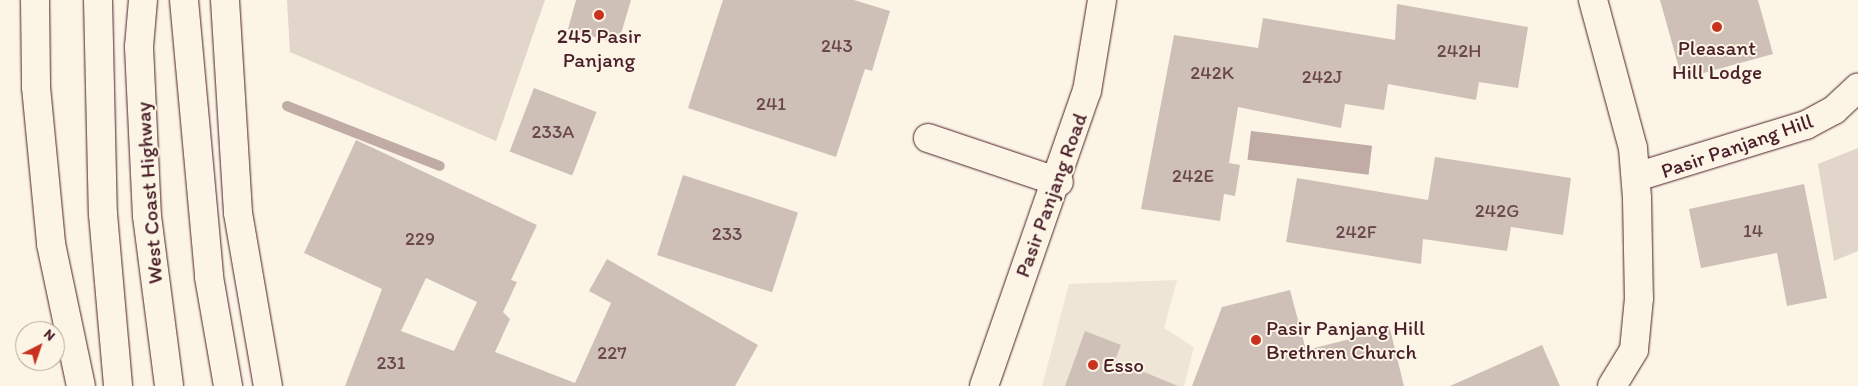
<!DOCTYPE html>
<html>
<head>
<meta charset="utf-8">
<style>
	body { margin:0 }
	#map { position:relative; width:1858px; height:386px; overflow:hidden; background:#fcf5e5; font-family:Itim,sans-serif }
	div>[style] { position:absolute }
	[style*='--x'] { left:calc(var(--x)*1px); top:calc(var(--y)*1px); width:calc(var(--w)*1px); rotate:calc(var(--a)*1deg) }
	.built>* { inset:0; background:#eee5d7 }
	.green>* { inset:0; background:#e2d5ca }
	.water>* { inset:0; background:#c0aca5; transform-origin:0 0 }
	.stream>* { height:10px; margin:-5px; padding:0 5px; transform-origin:5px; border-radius:5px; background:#c0aca5 }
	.building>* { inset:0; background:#cfc0b7; transform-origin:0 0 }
	.roads { filter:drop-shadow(0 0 1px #4a1f2b) drop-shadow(0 0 1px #4a1f2b) }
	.minor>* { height:28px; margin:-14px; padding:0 14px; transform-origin:14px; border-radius:14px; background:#fcf5e5 }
	.major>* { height:28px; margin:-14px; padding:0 14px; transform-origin:14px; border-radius:14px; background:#fcf5e5 }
	.highway>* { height:28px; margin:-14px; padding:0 14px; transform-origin:14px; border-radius:14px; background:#fcf5e5 }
	.dots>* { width:14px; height:14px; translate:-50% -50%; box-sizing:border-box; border:2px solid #fcf5e5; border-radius:50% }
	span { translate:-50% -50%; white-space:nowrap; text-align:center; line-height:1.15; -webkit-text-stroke:4px #fcf5e5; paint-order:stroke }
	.number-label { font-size:19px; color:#6b474e }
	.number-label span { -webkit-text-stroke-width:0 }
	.poi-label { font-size:21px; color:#4a1f2b }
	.left { translate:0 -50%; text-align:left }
	.street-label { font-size:21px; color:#4a1f2b }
	.north { position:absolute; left:15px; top:321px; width:50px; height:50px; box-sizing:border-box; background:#fcf5e5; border:1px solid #b59f9b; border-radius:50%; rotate:41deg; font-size:14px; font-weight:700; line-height:20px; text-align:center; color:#4a1f2b }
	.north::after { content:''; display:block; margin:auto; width:18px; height:22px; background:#c8321e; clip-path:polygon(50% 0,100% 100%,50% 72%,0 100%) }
</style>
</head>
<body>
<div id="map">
	<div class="built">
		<div style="clip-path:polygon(1177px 280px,1164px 328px,1194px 347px,1184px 386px,1042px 386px,1069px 284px)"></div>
	</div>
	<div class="green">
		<div style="clip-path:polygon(287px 0,545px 0,496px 141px,290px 52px)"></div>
		<div style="clip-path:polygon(1858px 148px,1858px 251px,1834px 261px,1818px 164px)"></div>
	</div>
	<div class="water">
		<div style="left:1251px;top:131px;width:122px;height:29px;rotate:7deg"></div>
	</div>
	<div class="stream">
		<div style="--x:287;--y:106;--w:164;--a:21.4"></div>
	</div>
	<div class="building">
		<div style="clip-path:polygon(576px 0,631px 0,618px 44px,568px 29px)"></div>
		<div style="clip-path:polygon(723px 0,854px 0,890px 11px,872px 71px,865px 69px,836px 157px,688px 108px)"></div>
		<div style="clip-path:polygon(1660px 0,1758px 0,1773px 54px,1682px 79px)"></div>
		<div style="clip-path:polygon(1397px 4px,1528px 27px,1518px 88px,1479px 82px,1476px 100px,1388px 84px,1384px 110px,1345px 104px,1341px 128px,1238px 107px,1229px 163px,1240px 165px,1235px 196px,1224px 194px,1220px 221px,1141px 209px,1174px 35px,1258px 48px,1263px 18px,1395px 40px)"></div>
		<div style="left:534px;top:88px;width:67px;height:68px;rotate:21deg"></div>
		<div style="clip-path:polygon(evenodd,356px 140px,537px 225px,511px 280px,517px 282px,503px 312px,510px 319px,495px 352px,575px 383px,611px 303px,589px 291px,607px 259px,758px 345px,735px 386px,345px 386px,382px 289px,304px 253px,356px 140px,426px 278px,477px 302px,454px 351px,401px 331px,426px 278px)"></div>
		<div style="clip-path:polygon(1435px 157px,1571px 178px,1563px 235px,1511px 227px,1507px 251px,1423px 239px,1421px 264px,1286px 242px,1297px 178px,1428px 200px)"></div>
		<div style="left:683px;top:175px;width:121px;height:84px;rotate:18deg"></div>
		<div style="clip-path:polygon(1804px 184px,1827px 298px,1787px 306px,1777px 253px,1701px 268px,1689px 209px)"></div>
		<div style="clip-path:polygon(1290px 290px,1306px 350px,1390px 329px,1404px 386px,1192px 386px,1222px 307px)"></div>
		<div style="clip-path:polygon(1085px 331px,1121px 345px,1115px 360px,1178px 386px,1065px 386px)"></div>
		<div style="clip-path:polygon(1542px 345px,1560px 386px,1450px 386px)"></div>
	</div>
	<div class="roads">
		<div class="minor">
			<div style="--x:1593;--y:0;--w:153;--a:74.9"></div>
			<div style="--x:1633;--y:148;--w:50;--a:85.4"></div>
			<div style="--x:1637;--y:198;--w:100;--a:88.9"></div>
			<div style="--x:1639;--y:298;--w:52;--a:95.5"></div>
			<div style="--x:1634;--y:350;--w:42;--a:121.4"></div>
			<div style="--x:928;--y:138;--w:138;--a:18.6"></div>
			<div style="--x:1636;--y:177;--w:178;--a:-17"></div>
			<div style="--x:1806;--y:125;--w:32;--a:-28"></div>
			<div style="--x:1834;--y:110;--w:33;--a:-43"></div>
		</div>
		<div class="major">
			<div style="--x:984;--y:386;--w:312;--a:-70.8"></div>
			<div style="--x:1087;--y:91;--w:92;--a:-80.6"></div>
		</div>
		<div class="highway">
			<div style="--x:35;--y:0;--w:87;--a:89.3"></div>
			<div style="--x:36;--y:87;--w:158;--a:84.5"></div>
			<div style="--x:51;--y:244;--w:145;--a:78.1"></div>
			<div style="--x:98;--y:0;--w:214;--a:88.7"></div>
			<div style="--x:103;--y:214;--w:173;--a:85"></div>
			<div style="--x:143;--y:0;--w:47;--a:94.9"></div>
			<div style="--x:139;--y:47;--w:169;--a:87.3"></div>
			<div style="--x:147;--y:216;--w:171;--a:82.6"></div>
			<div style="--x:184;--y:0;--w:278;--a:84.8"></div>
			<div style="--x:209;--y:277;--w:111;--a:80.1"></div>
			<div style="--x:225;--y:0;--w:213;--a:86.5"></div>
			<div style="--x:238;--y:213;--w:176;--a:80.2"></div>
		</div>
	</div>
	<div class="dots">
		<div style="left:599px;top:15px;background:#c8321e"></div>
		<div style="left:1717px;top:27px;background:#c8321e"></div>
		<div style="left:1256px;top:340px;background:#c8321e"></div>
		<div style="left:1093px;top:365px;background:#c8321e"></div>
	</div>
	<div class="number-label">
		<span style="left:837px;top:46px">243</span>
		<span style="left:1459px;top:51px">242H</span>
		<span style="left:1212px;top:73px">242K</span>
		<span style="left:1322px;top:77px">242J</span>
		<span style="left:771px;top:104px">241</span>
		<span style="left:553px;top:132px">233A</span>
		<span style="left:1193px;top:176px">242E</span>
		<span style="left:1497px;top:211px">242G</span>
		<span style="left:1753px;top:231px">14</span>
		<span style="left:1356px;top:232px">242F</span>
		<span style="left:727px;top:234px">233</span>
		<span style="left:420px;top:239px">229</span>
		<span style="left:612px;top:353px">227</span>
		<span style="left:391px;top:363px">231</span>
	</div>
	<div class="poi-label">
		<span style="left:599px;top:48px">245 Pasir<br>Panjang</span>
		<span style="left:1717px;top:60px">Pleasant<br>Hill Lodge</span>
		<span class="left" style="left:1266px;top:340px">Pasir Panjang Hill<br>Brethren Church</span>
		<span class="left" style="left:1103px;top:365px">Esso</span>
	</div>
	<div class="street-label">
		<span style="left:1737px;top:146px;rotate:-19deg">Pasir Panjang Hill</span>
		<span style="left:149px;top:193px;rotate:-94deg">West Coast Highway</span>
		<span style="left:1051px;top:195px;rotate:-70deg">Pasir Panjang Road</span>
	</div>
	<div class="north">N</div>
</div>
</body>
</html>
